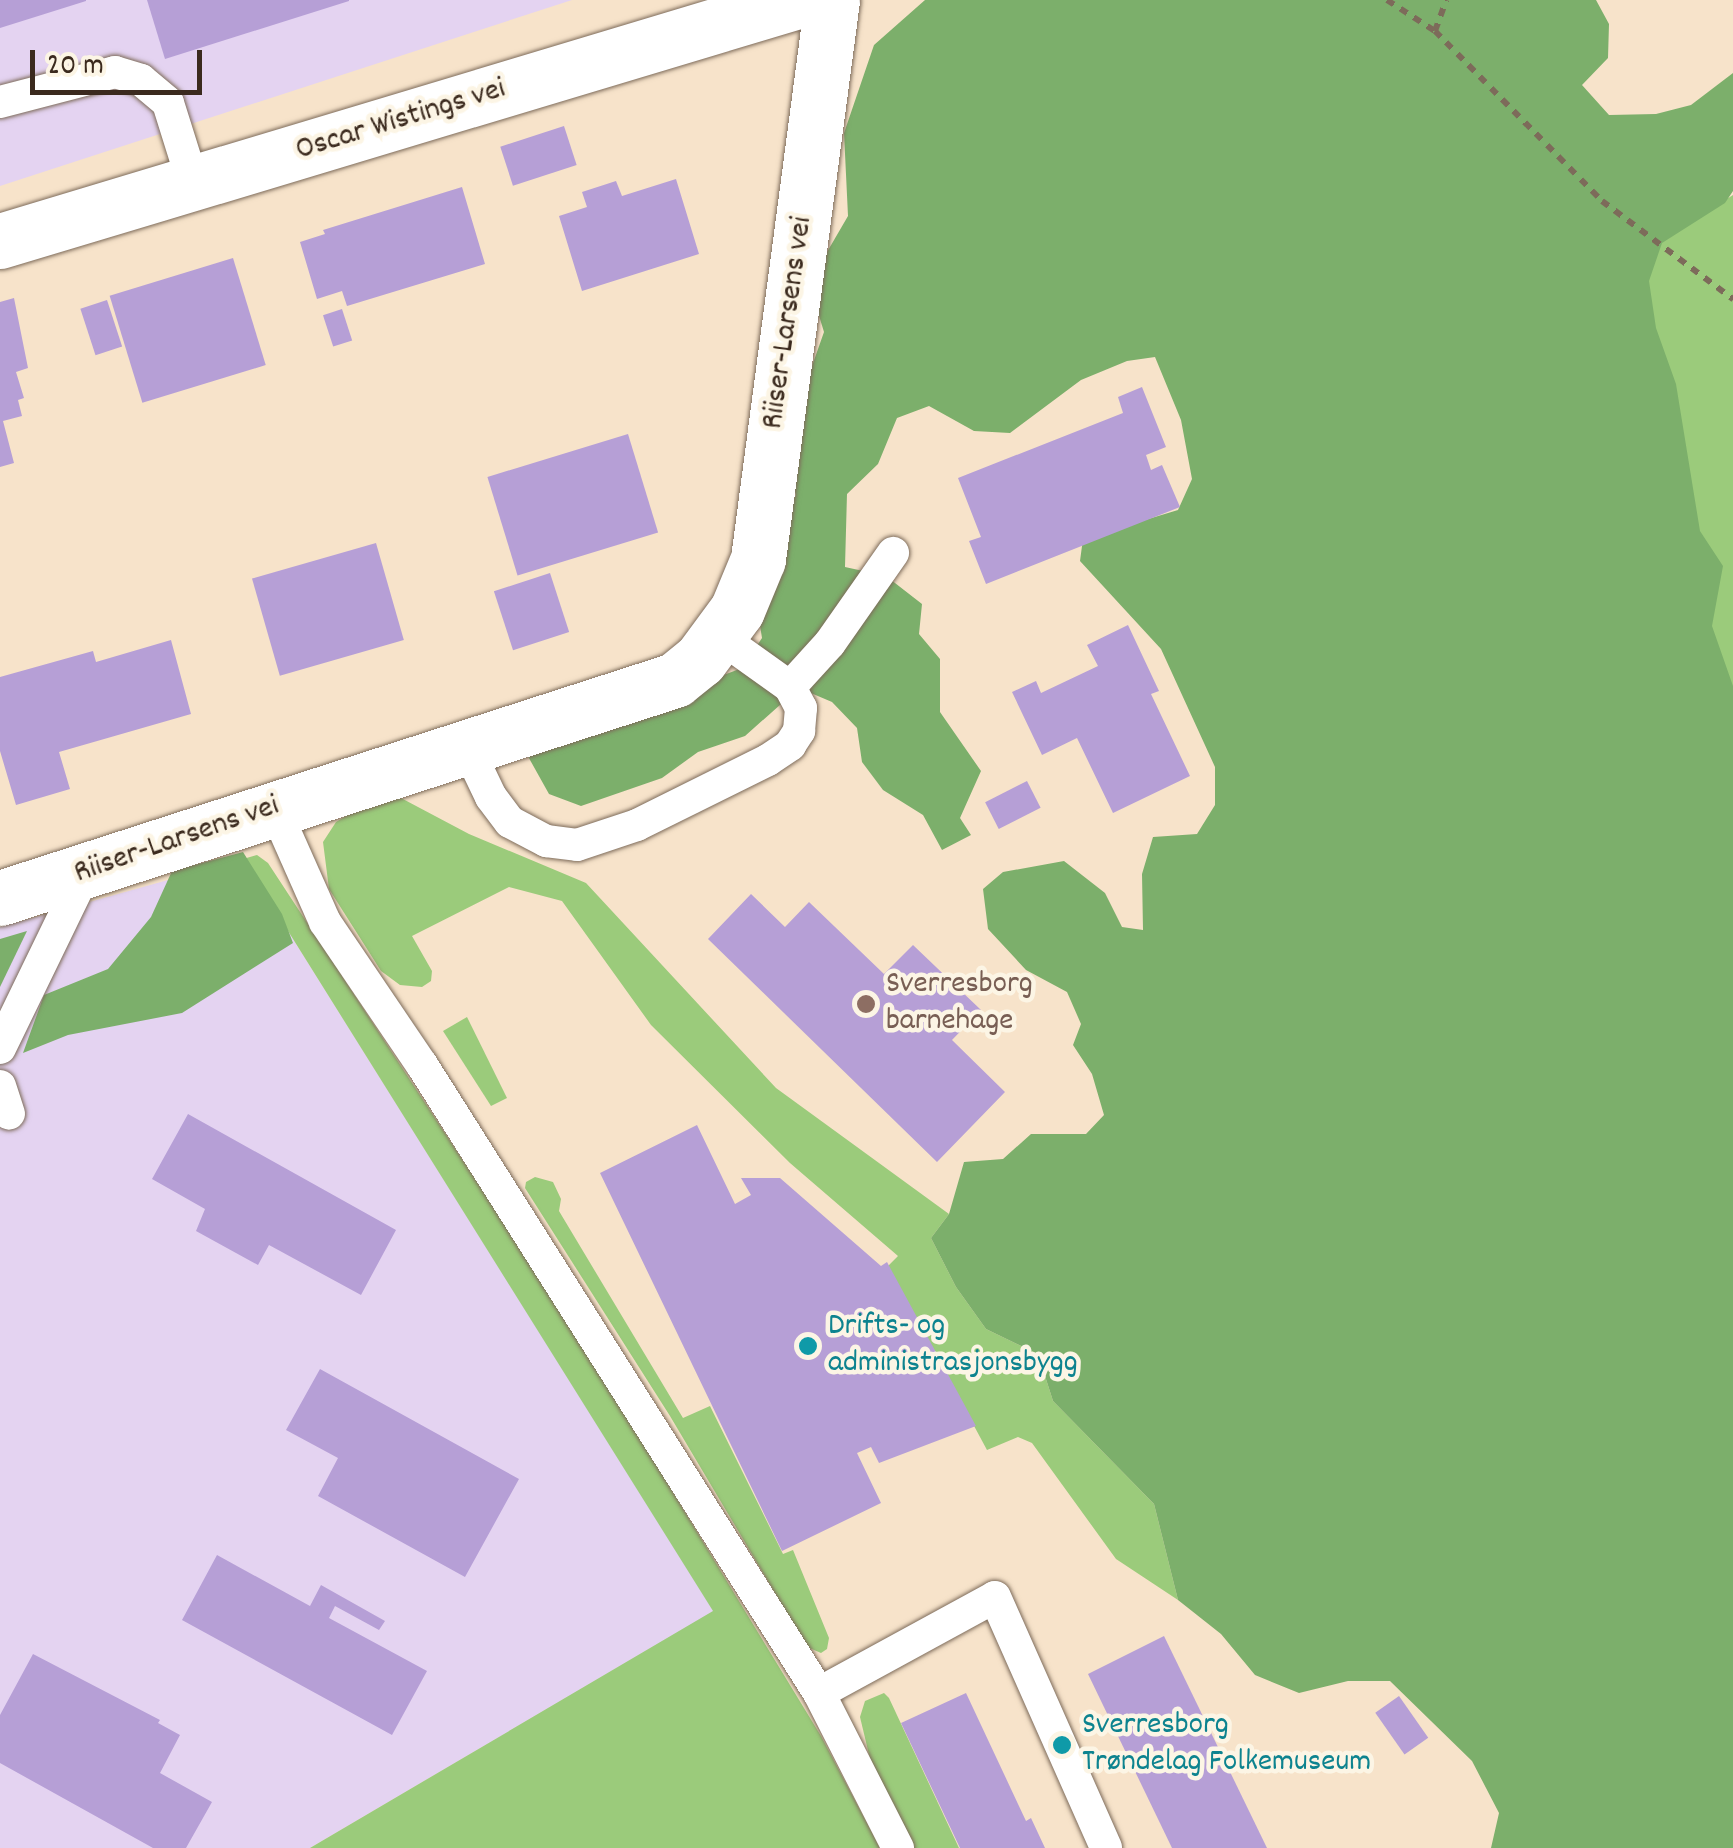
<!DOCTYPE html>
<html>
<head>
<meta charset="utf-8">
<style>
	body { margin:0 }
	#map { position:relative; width:1733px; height:1848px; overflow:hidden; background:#f7e3ca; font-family:Dekko,sans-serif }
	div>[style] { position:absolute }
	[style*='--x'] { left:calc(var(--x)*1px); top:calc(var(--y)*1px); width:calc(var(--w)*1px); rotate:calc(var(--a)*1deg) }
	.built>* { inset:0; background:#e4d3f1 }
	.green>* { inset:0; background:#9bcb7b }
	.forest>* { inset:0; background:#7caf6b }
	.building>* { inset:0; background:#b69fd6; transform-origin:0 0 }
	.path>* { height:6px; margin-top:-3px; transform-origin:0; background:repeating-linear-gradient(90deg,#7d6b5a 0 8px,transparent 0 16px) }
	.roads { filter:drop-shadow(0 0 2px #7d6b5a) drop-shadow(0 0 2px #7d6b5a) }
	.lane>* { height:32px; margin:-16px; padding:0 16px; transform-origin:16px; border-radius:16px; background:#fff }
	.street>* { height:55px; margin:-27.5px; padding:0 27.5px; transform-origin:27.5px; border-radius:27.5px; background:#fff }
	.dots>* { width:28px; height:28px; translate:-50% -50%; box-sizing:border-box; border:5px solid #fcf5e5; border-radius:50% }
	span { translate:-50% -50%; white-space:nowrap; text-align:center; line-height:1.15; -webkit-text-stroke:9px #fcf5e5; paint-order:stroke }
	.street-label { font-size:32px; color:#3b2a1e }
	.education-label { font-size:32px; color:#785e54 }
	.left { translate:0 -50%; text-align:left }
	.culture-label { font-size:32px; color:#0d838f }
	.scale { position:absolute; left:30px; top:50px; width:172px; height:45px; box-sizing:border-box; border:5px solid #3b2a1e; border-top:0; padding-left:12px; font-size:30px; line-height:35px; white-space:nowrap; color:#3b2a1e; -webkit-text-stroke:8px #fcf5e5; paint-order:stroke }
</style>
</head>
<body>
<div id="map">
	<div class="built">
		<div style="clip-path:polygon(0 0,572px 0,0 186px)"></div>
		<div style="clip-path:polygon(243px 859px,714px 1611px,310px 1848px,0 1848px,0 927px)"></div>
	</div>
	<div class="green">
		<div style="clip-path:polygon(1733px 195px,1733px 742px,1632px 259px)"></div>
		<div style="clip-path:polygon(401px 798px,469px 834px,586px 883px,776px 1088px,949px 1214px,931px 1238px,956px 1287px,986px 1329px,1038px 1354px,1053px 1401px,1154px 1504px,1178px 1600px,1116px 1559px,1032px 1443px,1018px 1437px,987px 1450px,888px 1266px,898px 1256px,790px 1163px,651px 1025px,562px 901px,509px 887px,412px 936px,432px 971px,431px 981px,422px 987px,400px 985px,381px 971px,329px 889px,323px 842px,336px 822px,351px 813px)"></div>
		<div style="clip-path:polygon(257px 855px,268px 863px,581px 1341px,821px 1736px,880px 1848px,310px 1848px,713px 1611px,243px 859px)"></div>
		<div style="clip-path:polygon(467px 1017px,507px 1098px,491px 1106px,443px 1031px)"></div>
		<div style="clip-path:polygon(535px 1177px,553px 1182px,561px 1199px,559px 1211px,683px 1418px,710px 1406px,783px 1554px,793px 1550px,829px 1638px,827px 1649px,821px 1653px,807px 1647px,670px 1416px,525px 1188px,526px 1182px)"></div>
		<div style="clip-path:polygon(884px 1693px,889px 1698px,959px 1848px,913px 1848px,871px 1763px,860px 1717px,865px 1701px)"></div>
	</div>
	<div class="forest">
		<div style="clip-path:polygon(925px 0,1596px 0,1609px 24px,1608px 58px,1582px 85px,1609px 115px,1656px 114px,1691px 105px,1733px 73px,1733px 191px,1725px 203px,1662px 243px,1649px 281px,1656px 328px,1676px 384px,1700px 531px,1723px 566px,1712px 626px,1733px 686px,1733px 1848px,1491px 1848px,1499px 1813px,1472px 1761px,1390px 1681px,1348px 1681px,1299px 1693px,1255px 1675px,1221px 1634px,1178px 1600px,1154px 1504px,1053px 1401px,1038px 1354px,986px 1329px,956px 1287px,931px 1238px,949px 1214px,964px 1162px,1003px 1159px,1031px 1134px,1086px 1134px,1104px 1115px,1092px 1074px,1073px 1045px,1081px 1024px,1067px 992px,1026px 970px,988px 929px,983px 889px,1003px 872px,1064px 861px,1105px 893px,1122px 927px,1143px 930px,1142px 874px,1153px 837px,1197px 834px,1215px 805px,1215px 767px,1161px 649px,1080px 561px,1084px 531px,1135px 523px,1178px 510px,1192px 479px,1181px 420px,1155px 357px,1127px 361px,1081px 380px,1010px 433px,974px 431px,929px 406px,897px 418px,878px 464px,847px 494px,845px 567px,886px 576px,922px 604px,919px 634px,940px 659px,940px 712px,981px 771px,960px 818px,971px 835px,942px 850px,923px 815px,883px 790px,862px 762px,857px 728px,832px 702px,799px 688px,745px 736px,698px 752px,662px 778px,581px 806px,549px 794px,525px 751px,742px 668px,762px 638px,754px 588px,764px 556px,796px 495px,782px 451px,824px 332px,809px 283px,848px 216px,844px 133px,874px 45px)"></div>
		<div style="clip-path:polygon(243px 852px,282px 914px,293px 943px,182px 1013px,68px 1035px,23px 1053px,44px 995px,108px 969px,151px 917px,172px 871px)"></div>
		<div style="clip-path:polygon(27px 931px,0 987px,0 939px)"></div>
	</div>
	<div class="building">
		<div style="clip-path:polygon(0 0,86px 0,86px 1px,0 28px)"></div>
		<div style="clip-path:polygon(147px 0,349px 0,349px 1px,165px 59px)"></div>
		<div style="left:564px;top:126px;width:41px;height:67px;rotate:72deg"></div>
		<div style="clip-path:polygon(676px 179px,699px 254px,582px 291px,559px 216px,587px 207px,582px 192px,616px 181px,622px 196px)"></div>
		<div style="clip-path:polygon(462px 187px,485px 264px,347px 306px,342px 291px,317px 299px,300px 242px,325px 234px,323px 230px)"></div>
		<div style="left:233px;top:258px;width:112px;height:129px;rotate:73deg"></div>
		<div style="clip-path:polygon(14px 298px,28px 368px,16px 372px,24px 398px,18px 400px,22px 416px,3px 421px,14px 463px,0 467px,0 302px)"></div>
		<div style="left:107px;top:300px;width:49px;height:28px;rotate:72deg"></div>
		<div style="left:342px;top:309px;width:33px;height:20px;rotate:72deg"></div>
		<div style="clip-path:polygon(1142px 387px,1166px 447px,1146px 455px,1151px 470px,1162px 465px,1180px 507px,986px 584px,969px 541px,981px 537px,958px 478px,1123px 413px,1118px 397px)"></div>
		<div style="left:628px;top:434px;width:103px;height:147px;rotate:73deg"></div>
		<div style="left:376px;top:543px;width:101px;height:129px;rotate:74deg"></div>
		<div style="left:550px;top:573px;width:62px;height:59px;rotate:72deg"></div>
		<div style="clip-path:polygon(1128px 625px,1159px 691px,1151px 694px,1190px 776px,1113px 813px,1077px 738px,1042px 755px,1012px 692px,1036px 681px,1041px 693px,1098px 666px,1087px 645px)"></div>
		<div style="clip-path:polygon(171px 640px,191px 714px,59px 752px,70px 789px,16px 805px,0 751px,0 677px,93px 651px,96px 662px)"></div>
		<div style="left:1027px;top:781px;width:30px;height:47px;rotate:63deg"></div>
		<div style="clip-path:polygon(751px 894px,785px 927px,809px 902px,884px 974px,913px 945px,981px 1010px,952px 1040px,1005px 1092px,937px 1162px,708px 939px)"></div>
		<div style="clip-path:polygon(188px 1114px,396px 1230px,361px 1295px,269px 1245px,258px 1265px,196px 1231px,205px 1209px,152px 1179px)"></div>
		<div style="clip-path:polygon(697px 1125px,735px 1204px,751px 1195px,741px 1178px,780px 1178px,881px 1266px,887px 1262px,976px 1426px,879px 1463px,871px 1447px,857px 1453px,881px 1503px,782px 1551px,600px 1173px)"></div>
		<div style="clip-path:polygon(320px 1369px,519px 1479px,465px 1577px,318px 1496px,338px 1458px,286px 1430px)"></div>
		<div style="clip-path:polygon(217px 1555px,310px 1606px,321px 1585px,385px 1621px,379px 1630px,335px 1606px,329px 1618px,427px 1671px,392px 1735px,182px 1620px)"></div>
		<div style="clip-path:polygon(1164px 1636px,1267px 1848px,1172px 1848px,1088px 1674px)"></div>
		<div style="clip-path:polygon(33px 1654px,160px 1720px,158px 1723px,180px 1735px,160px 1773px,212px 1802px,186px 1848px,153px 1848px,0 1763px,0 1715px)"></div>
		<div style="clip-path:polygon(966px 1693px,1026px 1821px,1031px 1818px,1045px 1848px,960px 1848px,901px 1723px)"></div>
		<div style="left:1399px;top:1696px;width:51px;height:29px;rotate:55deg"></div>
	</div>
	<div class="path">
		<div style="--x:1387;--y:0;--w:57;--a:32.9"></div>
		<div style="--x:1435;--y:31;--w:238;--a:45.5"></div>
		<div style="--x:1602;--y:201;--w:164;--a:36.8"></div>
		<div style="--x:1435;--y:31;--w:33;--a:-70"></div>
	</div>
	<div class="roads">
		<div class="lane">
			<div style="--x:0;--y:102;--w:119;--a:-14.6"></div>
			<div style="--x:115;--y:72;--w:27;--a:17"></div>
			<div style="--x:141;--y:80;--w:35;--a:40"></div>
			<div style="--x:168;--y:103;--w:84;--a:72.6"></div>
			<div style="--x:790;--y:687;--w:59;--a:-47.7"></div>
			<div style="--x:830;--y:643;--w:110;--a:-55"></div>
			<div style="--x:468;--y:749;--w:53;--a:64.4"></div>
			<div style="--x:491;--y:797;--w:31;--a:53"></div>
			<div style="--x:510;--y:822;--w:41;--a:27.8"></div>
			<div style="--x:546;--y:841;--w:31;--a:7"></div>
			<div style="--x:577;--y:845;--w:63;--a:-18.4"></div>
			<div style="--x:637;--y:825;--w:146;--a:-26.4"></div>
			<div style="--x:768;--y:760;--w:27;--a:-34"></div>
			<div style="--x:790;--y:745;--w:17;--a:-57"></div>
			<div style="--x:799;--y:731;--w:23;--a:-85"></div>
			<div style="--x:801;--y:708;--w:24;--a:-118"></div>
			<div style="--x:790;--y:687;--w:86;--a:-144.5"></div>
			<div style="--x:274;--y:807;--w:126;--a:66.1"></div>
			<div style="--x:325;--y:922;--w:173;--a:55.9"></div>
			<div style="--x:422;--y:1065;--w:743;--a:57.7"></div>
			<div style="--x:819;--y:1693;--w:174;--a:63"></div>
			<div style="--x:0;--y:1048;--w:195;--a:-64.1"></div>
			<div style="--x:0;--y:1086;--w:29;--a:72"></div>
			<div style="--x:819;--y:1693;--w:200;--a:-28.6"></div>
			<div style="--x:995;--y:1597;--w:274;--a:66.1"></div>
		</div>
		<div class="street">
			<div style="--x:0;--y:241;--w:836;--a:-16.75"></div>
			<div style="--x:0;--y:898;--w:709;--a:-17.9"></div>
			<div style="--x:675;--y:680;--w:32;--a:-39"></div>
			<div style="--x:700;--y:660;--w:62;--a:-53.5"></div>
			<div style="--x:737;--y:610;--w:55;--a:-67.6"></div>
			<div style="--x:758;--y:559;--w:564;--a:-82.46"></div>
		</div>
	</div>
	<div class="dots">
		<div style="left:866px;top:1004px;background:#8d6e63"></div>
		<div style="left:808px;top:1346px;background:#0f9aa8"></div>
		<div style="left:1062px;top:1745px;background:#0f9aa8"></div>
	</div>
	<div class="street-label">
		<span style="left:401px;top:121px;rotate:-17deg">Oscar Wistings vei</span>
		<span style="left:789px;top:323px;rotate:-82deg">Riiser-Larsens vei</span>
		<span style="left:177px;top:841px;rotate:-19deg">Riiser-Larsens vei</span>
	</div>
	<div class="education-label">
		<span class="left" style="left:886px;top:1004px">Sverresborg<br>barnehage</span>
	</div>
	<div class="culture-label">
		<span class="left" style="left:828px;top:1346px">Drifts- og<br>administrasjonsbygg</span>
		<span class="left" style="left:1082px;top:1745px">Sverresborg<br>Trøndelag Folkemuseum</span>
	</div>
	<div class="scale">20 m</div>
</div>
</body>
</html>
